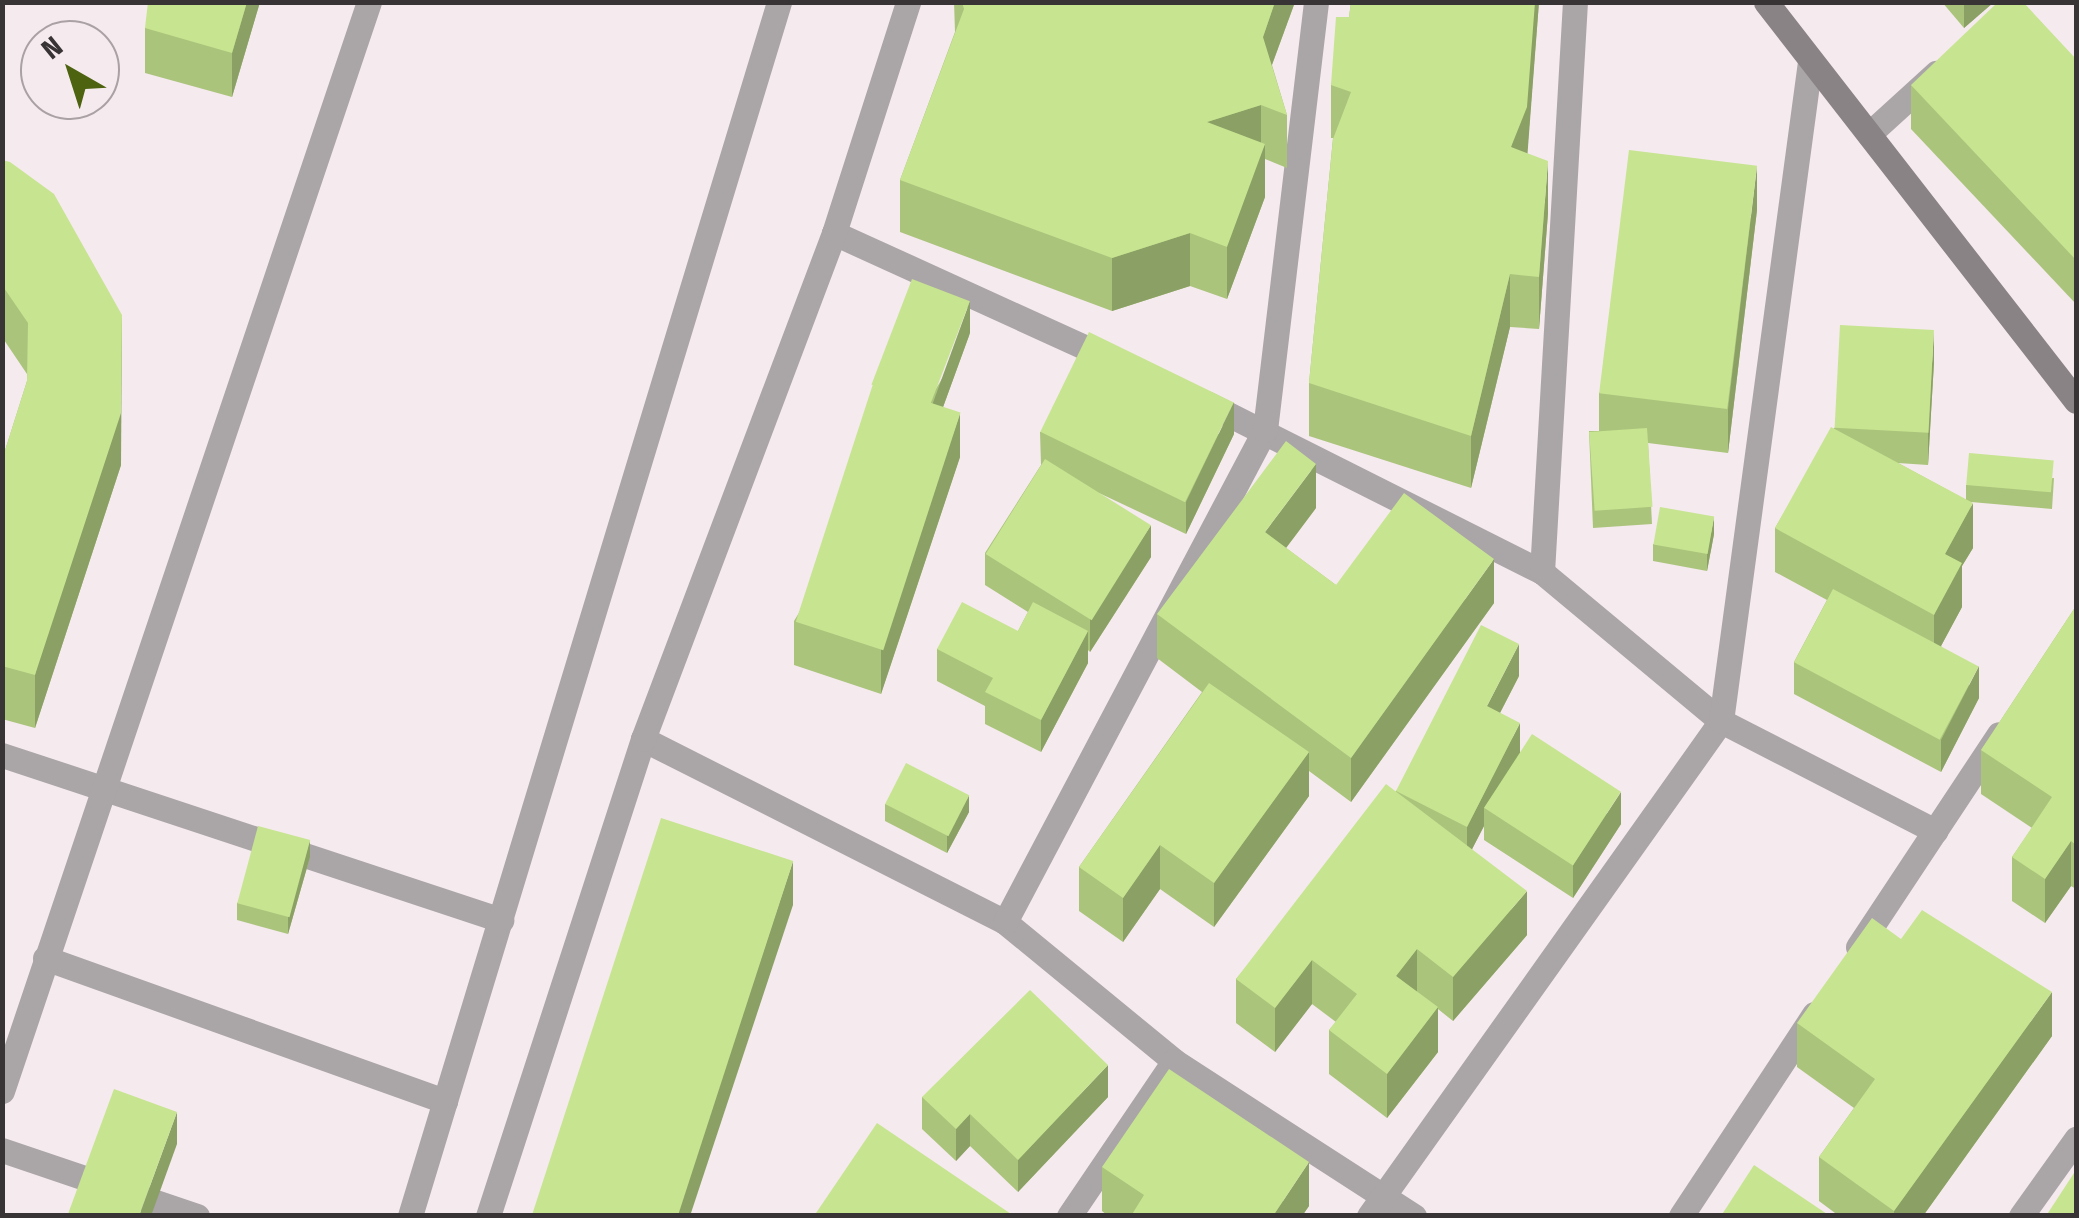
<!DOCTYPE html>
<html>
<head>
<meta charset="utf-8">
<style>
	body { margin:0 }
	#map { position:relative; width:2079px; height:1218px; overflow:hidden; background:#f5eaee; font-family:"Fira Sans Condensed",sans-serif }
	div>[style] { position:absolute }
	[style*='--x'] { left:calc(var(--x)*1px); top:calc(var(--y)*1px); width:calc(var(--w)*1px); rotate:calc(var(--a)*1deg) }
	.lane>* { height:25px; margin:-12.5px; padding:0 12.5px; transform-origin:12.5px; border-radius:12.5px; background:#aaa5a7 }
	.street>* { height:25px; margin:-12.5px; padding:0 12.5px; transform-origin:12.5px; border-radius:12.5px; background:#aaa5a7 }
	.secondary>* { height:25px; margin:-12.5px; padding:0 12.5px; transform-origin:12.5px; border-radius:12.5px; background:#898385 }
	.wall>* { inset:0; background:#abc47c }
	.shaded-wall>* { inset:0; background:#8ba065 }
	.building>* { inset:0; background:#c7e490; transform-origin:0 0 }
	span { translate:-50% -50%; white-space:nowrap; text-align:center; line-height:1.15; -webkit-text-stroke:9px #f5eaee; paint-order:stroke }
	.frame { position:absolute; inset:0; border:5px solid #383335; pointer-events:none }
	.north { position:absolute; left:20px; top:20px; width:100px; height:100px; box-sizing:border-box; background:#f5eaee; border:2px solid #a9a1a4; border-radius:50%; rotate:321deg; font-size:28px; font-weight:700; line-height:40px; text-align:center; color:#383335 }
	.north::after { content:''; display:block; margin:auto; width:35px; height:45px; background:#4d6310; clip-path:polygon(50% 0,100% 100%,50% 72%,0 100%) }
</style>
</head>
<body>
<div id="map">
	<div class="lane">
		<div style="--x:2;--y:755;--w:526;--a:18.3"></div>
		<div style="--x:45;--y:958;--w:425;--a:19.7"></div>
		<div style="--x:2;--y:1091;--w:1149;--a:-71.38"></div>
		<div style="--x:2;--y:1150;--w:206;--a:18.7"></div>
	</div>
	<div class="street">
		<div style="--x:1869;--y:134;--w:91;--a:-42.3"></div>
		<div style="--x:834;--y:233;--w:303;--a:24.5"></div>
		<div style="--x:1206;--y:403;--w:376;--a:26.7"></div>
		<div style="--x:1542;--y:572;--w:233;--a:39.8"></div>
		<div style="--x:1721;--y:721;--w:241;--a:27.2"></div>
		<div style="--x:1542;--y:572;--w:571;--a:-86.69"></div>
		<div style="--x:643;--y:739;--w:406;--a:26.8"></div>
		<div style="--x:1005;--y:922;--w:219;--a:39.4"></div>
		<div style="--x:1174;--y:1061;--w:286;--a:32.9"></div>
		<div style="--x:1005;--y:922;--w:556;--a:-62.15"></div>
		<div style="--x:1265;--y:430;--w:431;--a:-83.2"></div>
		<div style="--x:1858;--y:947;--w:255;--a:-56.5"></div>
		<div style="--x:410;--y:1216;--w:1269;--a:-73.09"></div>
		<div style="--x:488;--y:1216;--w:502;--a:-72"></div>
		<div style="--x:643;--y:739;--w:541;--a:-69.32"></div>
		<div style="--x:834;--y:233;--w:243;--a:-72.2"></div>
		<div style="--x:1069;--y:1216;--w:187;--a:-55.9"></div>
		<div style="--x:1369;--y:1216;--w:607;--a:-54.58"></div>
		<div style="--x:1721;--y:721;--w:665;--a:-82.31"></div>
		<div style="--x:1681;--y:1216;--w:242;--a:-56.6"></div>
		<div style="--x:2021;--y:1216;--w:95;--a:-54.5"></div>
	</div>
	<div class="secondary">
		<div style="--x:1766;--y:2;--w:505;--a:52.15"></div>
	</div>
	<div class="wall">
		<div style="clip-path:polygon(260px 2px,232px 97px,145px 73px,145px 28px)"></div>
		<div style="clip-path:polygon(954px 2px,1295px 2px,1272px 65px,1287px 115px,1287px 168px,1265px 159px,1265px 197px,1227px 299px,1190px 286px,1112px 311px,900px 232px,900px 180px,955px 32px)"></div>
		<div style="clip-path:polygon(1351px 2px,1539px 2px,1527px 153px,1548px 213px,1539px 329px,1510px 327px,1471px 488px,1309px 436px,1309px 383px,1333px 138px,1331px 138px,1331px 85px,1349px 17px)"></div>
		<div style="clip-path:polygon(1942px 2px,1994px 2px,1964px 28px)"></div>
		<div style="clip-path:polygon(2076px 59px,2076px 304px,1911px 129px,1911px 85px)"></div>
		<div style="clip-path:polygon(2px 160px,121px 465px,35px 728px,2px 719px,2px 460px,27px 381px,27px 374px,2px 337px)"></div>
		<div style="clip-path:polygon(1757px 210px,1728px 453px,1648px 443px,1652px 524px,1593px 528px,1589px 431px,1599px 431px,1599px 393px)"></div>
		<div style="clip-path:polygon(970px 333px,943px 407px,960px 457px,881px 694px,794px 665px,794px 621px)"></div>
		<div style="clip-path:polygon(1934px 362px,1928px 465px,1898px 463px,1966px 500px,1966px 485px,2054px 478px,2052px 509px,1971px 502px,1973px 548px,1962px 566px,1962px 607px,1941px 646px,1979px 698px,1941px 772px,1794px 694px,1794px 662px,1827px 600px,1775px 572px,1775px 528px,1834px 428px)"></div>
		<div style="clip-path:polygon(1040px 432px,1234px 434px,1186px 534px,1099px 493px,1151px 557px,1090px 652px,1088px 650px,1088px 663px,1041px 752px,985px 724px,985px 706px,937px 681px,937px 649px,1018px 631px,1028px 612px,985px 585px,985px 553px,1041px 465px)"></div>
		<div style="clip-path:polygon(1316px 508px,1286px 548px,1336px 585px,1494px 603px,1351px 802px,1309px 771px,1309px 796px,1214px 927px,1160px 889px,1123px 942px,1079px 911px,1079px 867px,1202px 692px,1157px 658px,1157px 614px)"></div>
		<div style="clip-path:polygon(1714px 534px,1707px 571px,1653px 561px,1653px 544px)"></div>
		<div style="clip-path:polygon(2076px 606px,2076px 889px,2071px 886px,2045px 923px,2012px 901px,2012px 857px,2032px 828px,1981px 794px,1981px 750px)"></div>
		<div style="clip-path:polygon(1519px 676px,1500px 713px,1520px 752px,1621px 824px,1573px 898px,1484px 840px,1484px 826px,1472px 849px,1527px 935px,1453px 1021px,1438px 1009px,1438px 1052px,1387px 1118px,1329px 1074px,1329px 1030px,1336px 1022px,1312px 1004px,1275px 1052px,1236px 1023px,1236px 979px,1396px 791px)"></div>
		<div style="clip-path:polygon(885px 804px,969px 812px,947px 853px,885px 821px)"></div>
		<div style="clip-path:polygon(310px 857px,288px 934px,237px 920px,237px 903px)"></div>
		<div style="clip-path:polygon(1901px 939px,2052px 1036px,1923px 1216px,1839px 1216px,1819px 1201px,1819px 1157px,1854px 1108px,1797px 1067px,1797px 1023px)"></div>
		<div style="clip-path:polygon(922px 1097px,1108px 1097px,1018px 1192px,970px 1146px,956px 1161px,922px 1129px)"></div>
		<div style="clip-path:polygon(1102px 1167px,1309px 1206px,1302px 1216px,1108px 1216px,1102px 1211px)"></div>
	</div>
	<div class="shaded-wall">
		<div style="clip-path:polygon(247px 2px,260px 2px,232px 97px,232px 53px)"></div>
		<div style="clip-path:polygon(1275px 2px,1295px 2px,1263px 89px,1263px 37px)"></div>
		<div style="clip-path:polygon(1535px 2px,1539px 2px,1527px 160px,1511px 147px)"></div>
		<div style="clip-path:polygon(1964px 2px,1994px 2px,1964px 28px)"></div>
		<div style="clip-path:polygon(1261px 105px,1261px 153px,1265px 144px,1265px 197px,1227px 299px,1227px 247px,1207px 122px)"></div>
		<div style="clip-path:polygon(1548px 161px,1548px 213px,1539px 329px,1539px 277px)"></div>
		<div style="clip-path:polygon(1757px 166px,1757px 210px,1728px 453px,1728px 409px)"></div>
		<div style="clip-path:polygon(1190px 233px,1190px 286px,1112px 311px,1112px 258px)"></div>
		<div style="clip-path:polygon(1510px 274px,1510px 327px,1471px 488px,1471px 436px)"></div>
		<div style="clip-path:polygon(970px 301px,970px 333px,930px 443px,930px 411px)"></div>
		<div style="clip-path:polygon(122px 315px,121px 465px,35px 728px,35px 675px)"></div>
		<div style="clip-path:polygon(1934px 330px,1934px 362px,1928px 465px,1928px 433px)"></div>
		<div style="clip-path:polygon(1234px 402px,1234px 434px,1186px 534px,1186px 502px)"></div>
		<div style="clip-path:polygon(960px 413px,960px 457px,881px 694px,881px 650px)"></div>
		<div style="clip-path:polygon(1316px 464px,1316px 508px,1265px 576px,1265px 532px)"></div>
		<div style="clip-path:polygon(1973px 503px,1973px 548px,1962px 566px,1962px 607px,1934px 659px,1934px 615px,1945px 554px)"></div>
		<div style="clip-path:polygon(1714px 517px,1714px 534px,1707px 571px,1707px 554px)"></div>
		<div style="clip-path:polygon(1151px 525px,1151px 557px,1090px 652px,1090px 619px)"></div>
		<div style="clip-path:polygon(1494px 559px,1494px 603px,1351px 802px,1351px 758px)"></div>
		<div style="clip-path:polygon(1088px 631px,1088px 663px,1041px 752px,1041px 720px)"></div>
		<div style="clip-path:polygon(1519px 644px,1519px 676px,1487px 738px,1487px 706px)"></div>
		<div style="clip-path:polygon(1979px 666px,1979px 698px,1941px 772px,1941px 740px)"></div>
		<div style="clip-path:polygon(1520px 723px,1520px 755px,1484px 808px,1484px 826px,1467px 859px,1467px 827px)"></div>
		<div style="clip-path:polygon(1309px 752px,1309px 796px,1214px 927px,1214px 883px)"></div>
		<div style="clip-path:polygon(1621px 792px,1621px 824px,1573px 898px,1573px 865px)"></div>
		<div style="clip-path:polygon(969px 795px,969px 812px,947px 853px,947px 836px)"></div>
		<div style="clip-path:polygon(310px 840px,310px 857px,288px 934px,288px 917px)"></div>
		<div style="clip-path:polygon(2071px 841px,2071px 886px,2045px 923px,2045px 879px)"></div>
		<div style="clip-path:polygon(1160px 845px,1160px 889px,1123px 942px,1123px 898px)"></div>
		<div style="clip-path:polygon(793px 861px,793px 905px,690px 1216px,676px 1216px)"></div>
		<div style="clip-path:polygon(1527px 891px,1527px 935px,1453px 1021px,1453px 977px)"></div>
		<div style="clip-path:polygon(1417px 949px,1417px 993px,1396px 976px)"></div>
		<div style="clip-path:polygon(1312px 960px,1312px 1004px,1275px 1052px,1275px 1008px)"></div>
		<div style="clip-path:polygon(2052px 992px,2052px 1036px,1923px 1216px,1894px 1216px,1894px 1211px)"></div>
		<div style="clip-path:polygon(1438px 1007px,1438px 1052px,1387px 1118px,1387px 1074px)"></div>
		<div style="clip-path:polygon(1108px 1065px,1108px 1097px,1018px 1192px,1018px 1160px)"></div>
		<div style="clip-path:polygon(177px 1112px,177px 1144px,151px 1216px,139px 1216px)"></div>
		<div style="clip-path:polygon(970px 1114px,970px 1146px,956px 1161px,956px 1129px)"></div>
		<div style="clip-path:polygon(1309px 1162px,1309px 1206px,1302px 1216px,1273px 1216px)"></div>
	</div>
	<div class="building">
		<div style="clip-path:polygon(148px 2px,247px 2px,232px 53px,145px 28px)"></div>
		<div style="clip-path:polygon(962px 2px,1275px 2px,1263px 37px,1287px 115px,1261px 105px,1207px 122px,1265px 144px,1227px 247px,1190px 233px,1112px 258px,900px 180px,964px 9px)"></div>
		<div style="clip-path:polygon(1351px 2px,1535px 2px,1527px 107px,1511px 147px,1548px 161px,1539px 277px,1510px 274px,1471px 436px,1309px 383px,1333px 139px,1351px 92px,1331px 85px,1336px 17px,1349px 17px)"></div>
		<div style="clip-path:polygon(1998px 2px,2023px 2px,2076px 59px,2076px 260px,1911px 85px)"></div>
		<div style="left:1629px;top:150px;width:129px;height:245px;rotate:7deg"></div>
		<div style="clip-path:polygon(2px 160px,10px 162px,54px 194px,122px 315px,121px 413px,35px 675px,2px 666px,2px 460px,27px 381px,28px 323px,2px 285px)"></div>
		<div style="left:912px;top:279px;width:62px;height:113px;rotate:21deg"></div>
		<div style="left:1840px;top:325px;width:94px;height:103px;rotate:3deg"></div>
		<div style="left:1089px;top:332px;width:161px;height:111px;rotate:26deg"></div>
		<div style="left:873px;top:384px;width:92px;height:250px;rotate:18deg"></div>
		<div style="clip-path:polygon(1831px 427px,1973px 503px,1945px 554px,1962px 563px,1934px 615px,1775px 528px)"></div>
		<div style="left:1647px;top:428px;width:79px;height:58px;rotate:86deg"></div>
		<div style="clip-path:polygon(1286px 441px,1316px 464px,1265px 532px,1336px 585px,1404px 493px,1494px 559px,1351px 758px,1157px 614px)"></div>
		<div style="left:1969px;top:453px;width:85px;height:32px;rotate:5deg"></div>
		<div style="left:1045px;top:459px;width:125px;height:112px;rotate:32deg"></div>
		<div style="left:1660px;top:507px;width:55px;height:38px;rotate:10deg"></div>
		<div style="left:1833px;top:589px;width:165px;height:83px;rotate:28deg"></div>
		<div style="clip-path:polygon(962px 602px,1018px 631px,1033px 602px,1088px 631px,1041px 720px,985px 692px,993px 678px,937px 649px)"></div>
		<div style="clip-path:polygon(2076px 606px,2076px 845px,2071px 841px,2045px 879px,2012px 857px,2052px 797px,1981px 750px)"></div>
		<div style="clip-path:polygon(1481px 625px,1519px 644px,1487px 706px,1520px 723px,1467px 827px,1396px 791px)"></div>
		<div style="clip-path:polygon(1209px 683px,1309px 752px,1214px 883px,1160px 845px,1123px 898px,1079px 867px)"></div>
		<div style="left:1532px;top:734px;width:106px;height:88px;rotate:33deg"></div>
		<div style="left:906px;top:763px;width:71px;height:46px;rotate:27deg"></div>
		<div style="clip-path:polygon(1386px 784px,1527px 891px,1453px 977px,1417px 949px,1396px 976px,1438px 1007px,1387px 1074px,1329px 1030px,1357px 994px,1312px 960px,1275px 1008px,1236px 979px)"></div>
		<div style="left:661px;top:818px;width:139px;height:419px;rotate:18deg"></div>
		<div style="left:258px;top:826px;width:54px;height:80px;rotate:15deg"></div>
		<div style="clip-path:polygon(1922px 910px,2052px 992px,1894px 1211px,1819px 1157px,1875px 1079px,1797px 1023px,1872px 918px,1901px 939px)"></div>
		<div style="clip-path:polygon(1030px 990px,1108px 1065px,1018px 1160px,970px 1114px,956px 1129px,922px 1097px)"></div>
		<div style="clip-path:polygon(1169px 1069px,1309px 1162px,1273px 1216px,1131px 1216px,1144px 1195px,1102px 1167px)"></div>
		<div style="clip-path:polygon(114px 1089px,177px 1112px,139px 1216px,71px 1216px,68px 1214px)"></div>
		<div style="clip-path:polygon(877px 1123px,1014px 1216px,814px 1216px)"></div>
		<div style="clip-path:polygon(1754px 1165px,1830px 1216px,1721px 1216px)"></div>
		<div style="clip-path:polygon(2076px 1170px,2076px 1216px,2046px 1216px)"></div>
	</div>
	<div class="frame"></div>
	<div class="north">N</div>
</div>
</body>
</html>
